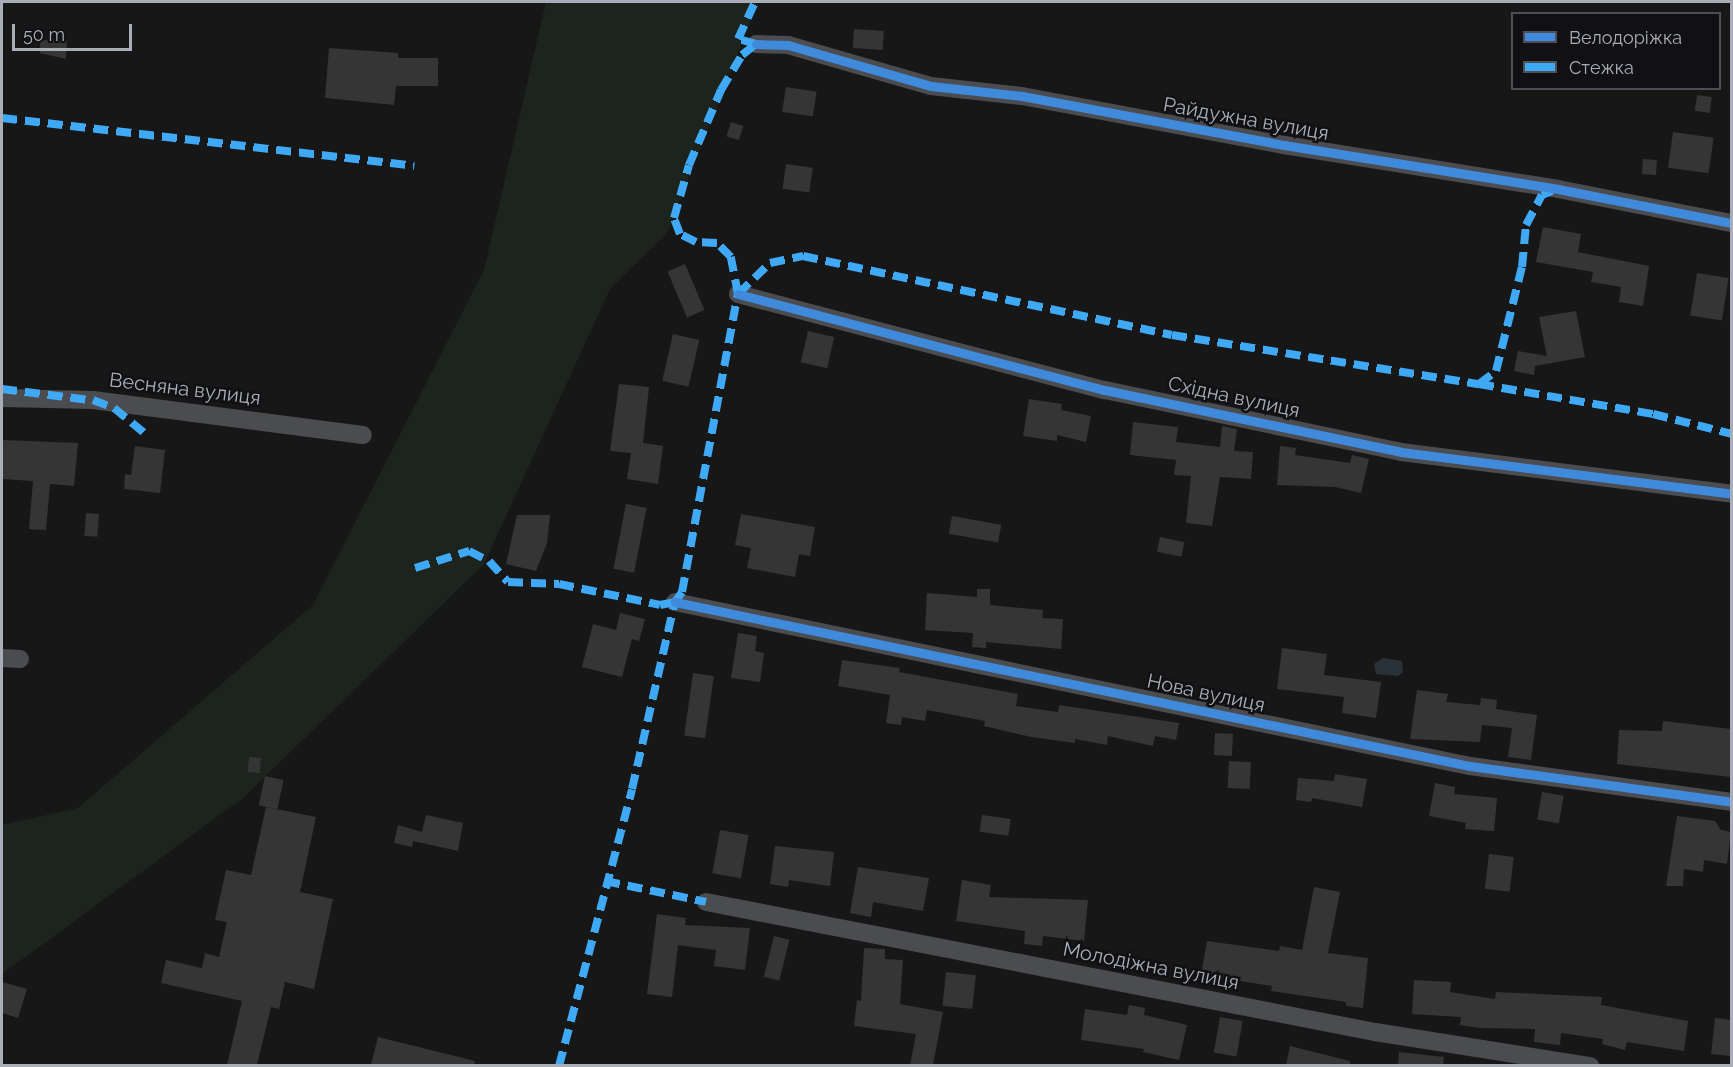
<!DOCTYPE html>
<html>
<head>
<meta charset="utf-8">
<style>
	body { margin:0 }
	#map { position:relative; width:1733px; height:1067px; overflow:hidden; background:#171717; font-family:Raleway,sans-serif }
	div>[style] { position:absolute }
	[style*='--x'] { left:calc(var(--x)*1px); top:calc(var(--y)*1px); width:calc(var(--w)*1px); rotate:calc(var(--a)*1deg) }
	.green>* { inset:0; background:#1d241e }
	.water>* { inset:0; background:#2a3239 }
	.building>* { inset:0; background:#353536; transform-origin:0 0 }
	.minor>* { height:18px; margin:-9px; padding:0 9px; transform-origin:9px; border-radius:9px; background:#4b4c50 }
	.quiet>* { height:8px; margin-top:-4px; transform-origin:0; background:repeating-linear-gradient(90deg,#3fa9f5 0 15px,transparent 0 23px) }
	.cycleway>* { height:9px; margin:-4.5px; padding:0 4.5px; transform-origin:4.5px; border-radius:4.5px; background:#408adc }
	span { translate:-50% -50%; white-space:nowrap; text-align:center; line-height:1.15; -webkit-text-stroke:5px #111113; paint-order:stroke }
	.street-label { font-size:20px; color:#a8adb8 }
	.frame { position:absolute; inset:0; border:3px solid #a8adb8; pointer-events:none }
	.legend { position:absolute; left:1511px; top:12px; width:210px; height:78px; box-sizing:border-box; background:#111113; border:2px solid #4d4f55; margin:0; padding:8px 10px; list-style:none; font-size:18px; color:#a8adb8 }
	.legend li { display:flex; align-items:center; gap:12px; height:30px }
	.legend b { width:30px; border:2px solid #4d4f55 }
	.scale { position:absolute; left:12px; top:24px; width:120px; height:27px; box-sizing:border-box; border:3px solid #a8adb8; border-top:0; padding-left:8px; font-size:18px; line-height:21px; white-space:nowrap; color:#a8adb8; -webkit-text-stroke:4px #111113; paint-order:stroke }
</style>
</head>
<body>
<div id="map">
	<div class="green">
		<div style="clip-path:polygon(546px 2px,758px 2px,667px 233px,610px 289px,484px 564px,243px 798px,2px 974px,2px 825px,78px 808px,313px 605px,484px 270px)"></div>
	</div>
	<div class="water">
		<div style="clip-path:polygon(1383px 658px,1402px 661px,1403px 672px,1398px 676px,1376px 674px,1374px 664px)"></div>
	</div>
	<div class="building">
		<div style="left:854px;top:29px;width:30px;height:19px;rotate:4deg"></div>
		<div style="clip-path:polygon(40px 40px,67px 41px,66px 59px,40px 53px)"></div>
		<div style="clip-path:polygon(329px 48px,398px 53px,398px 58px,438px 58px,438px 86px,396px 86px,394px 105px,325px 98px)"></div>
		<div style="left:786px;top:87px;width:31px;height:25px;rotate:9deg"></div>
		<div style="left:1697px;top:95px;width:15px;height:16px;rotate:8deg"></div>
		<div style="left:731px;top:122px;width:13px;height:15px;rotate:18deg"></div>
		<div style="left:1673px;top:132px;width:41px;height:36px;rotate:8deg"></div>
		<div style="left:1643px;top:159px;width:14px;height:15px;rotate:4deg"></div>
		<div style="left:786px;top:164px;width:27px;height:25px;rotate:8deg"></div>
		<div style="clip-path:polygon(1543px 227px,1581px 234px,1578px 252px,1649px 266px,1643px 306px,1619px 302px,1621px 287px,1591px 282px,1593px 272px,1536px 262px)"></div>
		<div style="left:685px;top:264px;width:50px;height:19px;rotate:67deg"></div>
		<div style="left:1697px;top:273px;width:32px;height:43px;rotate:9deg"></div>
		<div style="clip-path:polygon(1576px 311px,1585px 357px,1535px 366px,1534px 375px,1514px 371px,1518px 351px,1547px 356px,1539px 317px)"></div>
		<div style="left:808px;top:331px;width:27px;height:32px;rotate:13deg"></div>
		<div style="left:673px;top:334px;width:27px;height:48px;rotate:13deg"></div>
		<div style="clip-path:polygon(619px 384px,649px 387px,643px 443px,663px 446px,658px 484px,627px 479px,631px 453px,610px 451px)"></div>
		<div style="clip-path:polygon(1029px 399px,1062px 404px,1061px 410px,1091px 416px,1086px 442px,1057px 435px,1057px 441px,1023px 436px)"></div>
		<div style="clip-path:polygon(1133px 422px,1178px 427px,1176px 442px,1220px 447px,1222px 426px,1237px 429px,1234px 451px,1253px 452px,1251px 479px,1220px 477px,1212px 526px,1186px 523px,1191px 476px,1174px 475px,1176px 460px,1130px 455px)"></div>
		<div style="clip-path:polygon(2px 440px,78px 443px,74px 486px,50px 484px,46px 530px,29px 529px,33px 481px,2px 479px)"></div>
		<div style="clip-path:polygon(135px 446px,165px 450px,160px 493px,124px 489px,125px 474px,131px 475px)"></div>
		<div style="clip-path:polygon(1280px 446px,1296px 448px,1295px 455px,1350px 463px,1352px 455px,1369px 459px,1361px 493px,1335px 487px,1277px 485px)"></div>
		<div style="left:626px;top:504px;width:21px;height:66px;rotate:11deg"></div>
		<div style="left:86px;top:513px;width:13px;height:23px;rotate:4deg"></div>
		<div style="clip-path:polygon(741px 514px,815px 527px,810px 556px,799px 554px,795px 577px,747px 568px,751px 548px,735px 545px)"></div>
		<div style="clip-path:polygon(517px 515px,550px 515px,547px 543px,536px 571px,506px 564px)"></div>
		<div style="left:952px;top:516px;width:50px;height:18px;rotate:10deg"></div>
		<div style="left:1160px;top:537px;width:25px;height:15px;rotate:12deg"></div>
		<div style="clip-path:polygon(977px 589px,990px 589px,990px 605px,1043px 610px,1042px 618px,1063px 619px,1061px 649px,986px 642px,986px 648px,972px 647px,973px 633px,925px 630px,927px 593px,977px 597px)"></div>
		<div style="clip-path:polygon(620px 613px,645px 619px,639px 641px,632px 639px,622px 677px,582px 667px,593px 624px,616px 630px)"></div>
		<div style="clip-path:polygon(738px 633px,757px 636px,755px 651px,764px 653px,760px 682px,731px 678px)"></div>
		<div style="clip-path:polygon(1282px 648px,1327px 654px,1324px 675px,1381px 682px,1376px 718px,1342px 713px,1344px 697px,1277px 689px)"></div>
		<div style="clip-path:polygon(842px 660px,900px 668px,899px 672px,1018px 694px,1016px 706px,1058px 712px,1059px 705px,1179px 723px,1176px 740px,1155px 736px,1153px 746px,1108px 736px,1107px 745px,1075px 739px,1075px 743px,1031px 737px,984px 726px,985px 721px,927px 710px,925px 721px,902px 717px,901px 725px,886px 723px,890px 695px,838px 686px)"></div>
		<div style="left:693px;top:673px;width:21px;height:63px;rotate:8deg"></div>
		<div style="clip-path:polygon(1417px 690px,1448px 694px,1446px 702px,1480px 705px,1481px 698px,1497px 700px,1496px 709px,1537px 715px,1531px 760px,1508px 757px,1512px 728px,1482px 725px,1480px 742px,1410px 739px)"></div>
		<div style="clip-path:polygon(1663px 721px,1731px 729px,1731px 777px,1617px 764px,1619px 730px,1662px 731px)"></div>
		<div style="left:1215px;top:733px;width:18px;height:22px;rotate:3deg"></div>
		<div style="left:249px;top:757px;width:12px;height:15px;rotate:5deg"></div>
		<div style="left:1229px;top:761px;width:22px;height:27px;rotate:3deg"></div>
		<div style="clip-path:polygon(1335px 774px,1367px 779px,1362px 807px,1312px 798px,1311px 802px,1296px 800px,1298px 778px,1334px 781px)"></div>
		<div style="left:265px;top:776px;width:19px;height:30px;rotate:12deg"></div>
		<div style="clip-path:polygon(1435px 783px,1455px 787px,1454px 794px,1497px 798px,1494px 831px,1465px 829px,1466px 823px,1429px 816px)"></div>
		<div style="left:1542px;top:792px;width:22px;height:28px;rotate:10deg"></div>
		<div style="clip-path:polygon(266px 807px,316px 817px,300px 892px,333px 899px,314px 989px,285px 982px,279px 1009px,271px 1007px,257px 1065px,227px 1065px,242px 1001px,161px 983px,166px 960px,202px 968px,205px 953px,219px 957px,227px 922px,215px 920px,226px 870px,251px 875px)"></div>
		<div style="clip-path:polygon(426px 815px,463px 823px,458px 851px,413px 841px,412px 847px,394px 843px,398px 825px,422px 832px)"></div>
		<div style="left:982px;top:815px;width:29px;height:17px;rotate:8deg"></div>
		<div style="clip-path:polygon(1677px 816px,1715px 821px,1721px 830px,1731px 832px,1727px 864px,1704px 860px,1703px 872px,1684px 869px,1683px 886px,1666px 886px)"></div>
		<div style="left:720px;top:830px;width:29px;height:44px;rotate:10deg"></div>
		<div style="clip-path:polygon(775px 846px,834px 852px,830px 886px,789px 880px,788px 887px,770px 884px)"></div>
		<div style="left:1489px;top:854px;width:25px;height:35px;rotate:7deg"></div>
		<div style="clip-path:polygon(858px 867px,929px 878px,923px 911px,873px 902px,871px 917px,850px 913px)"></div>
		<div style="clip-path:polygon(962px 880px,991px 885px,989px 897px,1088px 900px,1084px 941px,1043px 936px,1042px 946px,1024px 944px,1025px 931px,956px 921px)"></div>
		<div style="clip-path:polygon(1314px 887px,1340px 892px,1328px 953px,1368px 958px,1363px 1008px,1346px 1006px,1346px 1002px,1271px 991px,1272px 986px,1201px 975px,1207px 941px,1279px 951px,1280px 946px,1302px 950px)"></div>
		<div style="clip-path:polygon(657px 914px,686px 918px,685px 925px,750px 928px,745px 970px,714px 966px,716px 950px,678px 945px,672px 997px,647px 994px)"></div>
		<div style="left:774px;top:936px;width:16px;height:42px;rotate:14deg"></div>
		<div style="clip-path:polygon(864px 948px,885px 949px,885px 959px,903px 960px,900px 1004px,943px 1012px,933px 1065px,910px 1065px,916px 1034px,854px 1026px,857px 1000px,861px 1001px)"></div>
		<div style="left:946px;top:972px;width:30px;height:34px;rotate:6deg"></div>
		<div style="clip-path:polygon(1414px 980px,1451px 982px,1450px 992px,1495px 999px,1496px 992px,1602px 997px,1601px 1005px,1688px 1021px,1684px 1051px,1627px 1042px,1625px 1050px,1602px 1044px,1603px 1039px,1561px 1033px,1560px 1045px,1534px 1042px,1535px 1029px,1479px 1028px,1460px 1025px,1461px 1017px,1412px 1014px)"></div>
		<div style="clip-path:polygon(2px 982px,27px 989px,18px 1018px,2px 1013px)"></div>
		<div style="clip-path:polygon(1129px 1005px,1145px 1008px,1144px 1015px,1187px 1025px,1179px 1060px,1143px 1052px,1144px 1049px,1081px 1040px,1085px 1009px,1127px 1015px)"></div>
		<div style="left:1220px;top:1017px;width:23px;height:36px;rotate:10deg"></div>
		<div style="clip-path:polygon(1715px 1018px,1731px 1020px,1731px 1056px,1711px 1054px)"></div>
		<div style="clip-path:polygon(378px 1037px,475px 1061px,474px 1065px,371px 1065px)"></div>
		<div style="clip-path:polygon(1290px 1046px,1350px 1061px,1350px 1065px,1286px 1065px)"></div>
		<div style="clip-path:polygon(1399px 1052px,1444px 1057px,1443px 1065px,1398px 1065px)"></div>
	</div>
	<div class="minor">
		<div style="--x:756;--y:44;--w:32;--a:2"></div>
		<div style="--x:788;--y:45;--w:149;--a:16"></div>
		<div style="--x:931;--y:86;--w:92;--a:6.3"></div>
		<div style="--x:1022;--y:96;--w:267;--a:10.6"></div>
		<div style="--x:1284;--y:145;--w:278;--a:9.1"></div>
		<div style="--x:1558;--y:189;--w:177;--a:11.1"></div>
		<div style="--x:738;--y:294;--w:379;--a:14.7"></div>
		<div style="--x:1105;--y:390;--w:302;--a:11.8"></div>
		<div style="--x:1401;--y:452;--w:334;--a:7.2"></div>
		<div style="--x:2;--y:398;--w:91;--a:1.3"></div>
		<div style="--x:93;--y:400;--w:272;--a:7.4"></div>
		<div style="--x:675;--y:602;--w:812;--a:11.66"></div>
		<div style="--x:1470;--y:766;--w:264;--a:7.8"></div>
		<div style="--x:2;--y:658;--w:18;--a:3"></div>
		<div style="--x:706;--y:902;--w:682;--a:11"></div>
		<div style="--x:1375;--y:1032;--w:218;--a:9"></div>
	</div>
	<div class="quiet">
		<div style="--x:2;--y:118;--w:415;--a:6.6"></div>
		<div style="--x:738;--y:294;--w:45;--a:-44.1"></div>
		<div style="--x:770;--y:263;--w:34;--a:-12"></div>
		<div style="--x:803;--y:256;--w:377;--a:12.1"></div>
		<div style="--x:1172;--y:335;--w:311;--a:9.1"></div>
		<div style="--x:1479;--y:384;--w:21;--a:-37"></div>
		<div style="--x:1496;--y:371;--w:107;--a:-76"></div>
		<div style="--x:1522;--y:267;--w:42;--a:-84.6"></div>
		<div style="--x:1526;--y:225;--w:34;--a:-62"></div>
		<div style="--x:1542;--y:195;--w:11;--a:-22"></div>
		<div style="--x:1479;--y:384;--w:177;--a:9.8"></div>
		<div style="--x:1653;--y:414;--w:81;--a:14.2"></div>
		<div style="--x:2;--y:389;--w:88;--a:7.2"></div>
		<div style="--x:93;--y:400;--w:22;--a:21"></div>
		<div style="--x:114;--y:408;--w:45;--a:39.6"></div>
		<div style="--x:415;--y:568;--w:57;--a:-17.5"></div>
		<div style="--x:469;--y:551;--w:22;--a:27"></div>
		<div style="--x:489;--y:561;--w:28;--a:48"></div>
		<div style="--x:508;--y:582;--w:51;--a:2.2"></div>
		<div style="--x:559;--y:584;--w:103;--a:11.7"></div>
		<div style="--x:660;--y:605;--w:15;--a:-11"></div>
		<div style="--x:605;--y:881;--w:103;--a:11.7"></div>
		<div style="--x:559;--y:1066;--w:286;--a:-75.2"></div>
		<div style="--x:632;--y:789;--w:192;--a:-77.1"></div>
		<div style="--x:675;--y:602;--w:12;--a:-55"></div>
		<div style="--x:682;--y:592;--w:303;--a:-79.4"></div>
		<div style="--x:738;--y:294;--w:38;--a:-101"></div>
		<div style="--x:731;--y:257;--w:20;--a:-135"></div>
		<div style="--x:717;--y:243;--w:21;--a:-177"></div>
		<div style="--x:696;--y:242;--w:18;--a:-153"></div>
		<div style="--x:680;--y:234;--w:17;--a:-111"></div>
		<div style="--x:674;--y:218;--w:55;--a:-74.2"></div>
		<div style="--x:689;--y:165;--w:82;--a:-66.9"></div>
		<div style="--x:721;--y:90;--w:41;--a:-59"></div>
		<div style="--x:742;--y:55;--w:18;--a:-38"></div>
		<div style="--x:756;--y:44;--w:19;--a:-164"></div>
		<div style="--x:738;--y:39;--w:41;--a:-65.3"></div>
	</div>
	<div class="cycleway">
		<div style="--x:756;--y:44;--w:32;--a:2"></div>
		<div style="--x:788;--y:45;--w:149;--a:16"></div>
		<div style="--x:931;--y:86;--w:92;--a:6.3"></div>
		<div style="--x:1022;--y:96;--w:267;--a:10.6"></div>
		<div style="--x:1284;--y:145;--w:278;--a:9.1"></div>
		<div style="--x:1558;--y:189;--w:177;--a:11.1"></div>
		<div style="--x:738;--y:294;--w:379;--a:14.7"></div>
		<div style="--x:1105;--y:390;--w:302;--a:11.8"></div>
		<div style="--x:1401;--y:452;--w:334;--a:7.2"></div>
		<div style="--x:675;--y:602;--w:812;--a:11.66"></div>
		<div style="--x:1470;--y:766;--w:264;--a:7.8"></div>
	</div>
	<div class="street-label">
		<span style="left:1246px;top:119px;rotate:10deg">Райдужна вулиця</span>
		<span style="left:185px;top:389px;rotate:7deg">Весняна вулиця</span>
		<span style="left:1234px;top:397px;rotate:12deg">Східна вулиця</span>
		<span style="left:1206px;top:693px;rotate:12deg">Нова вулиця</span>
		<span style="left:1151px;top:966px;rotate:11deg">Молодіжна вулиця</span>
	</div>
	<div class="frame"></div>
	<ul class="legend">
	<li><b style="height:8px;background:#408adc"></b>Велодоріжка</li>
	<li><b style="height:8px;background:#3fa9f5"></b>Стежка</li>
	</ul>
	<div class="scale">50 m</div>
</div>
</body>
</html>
